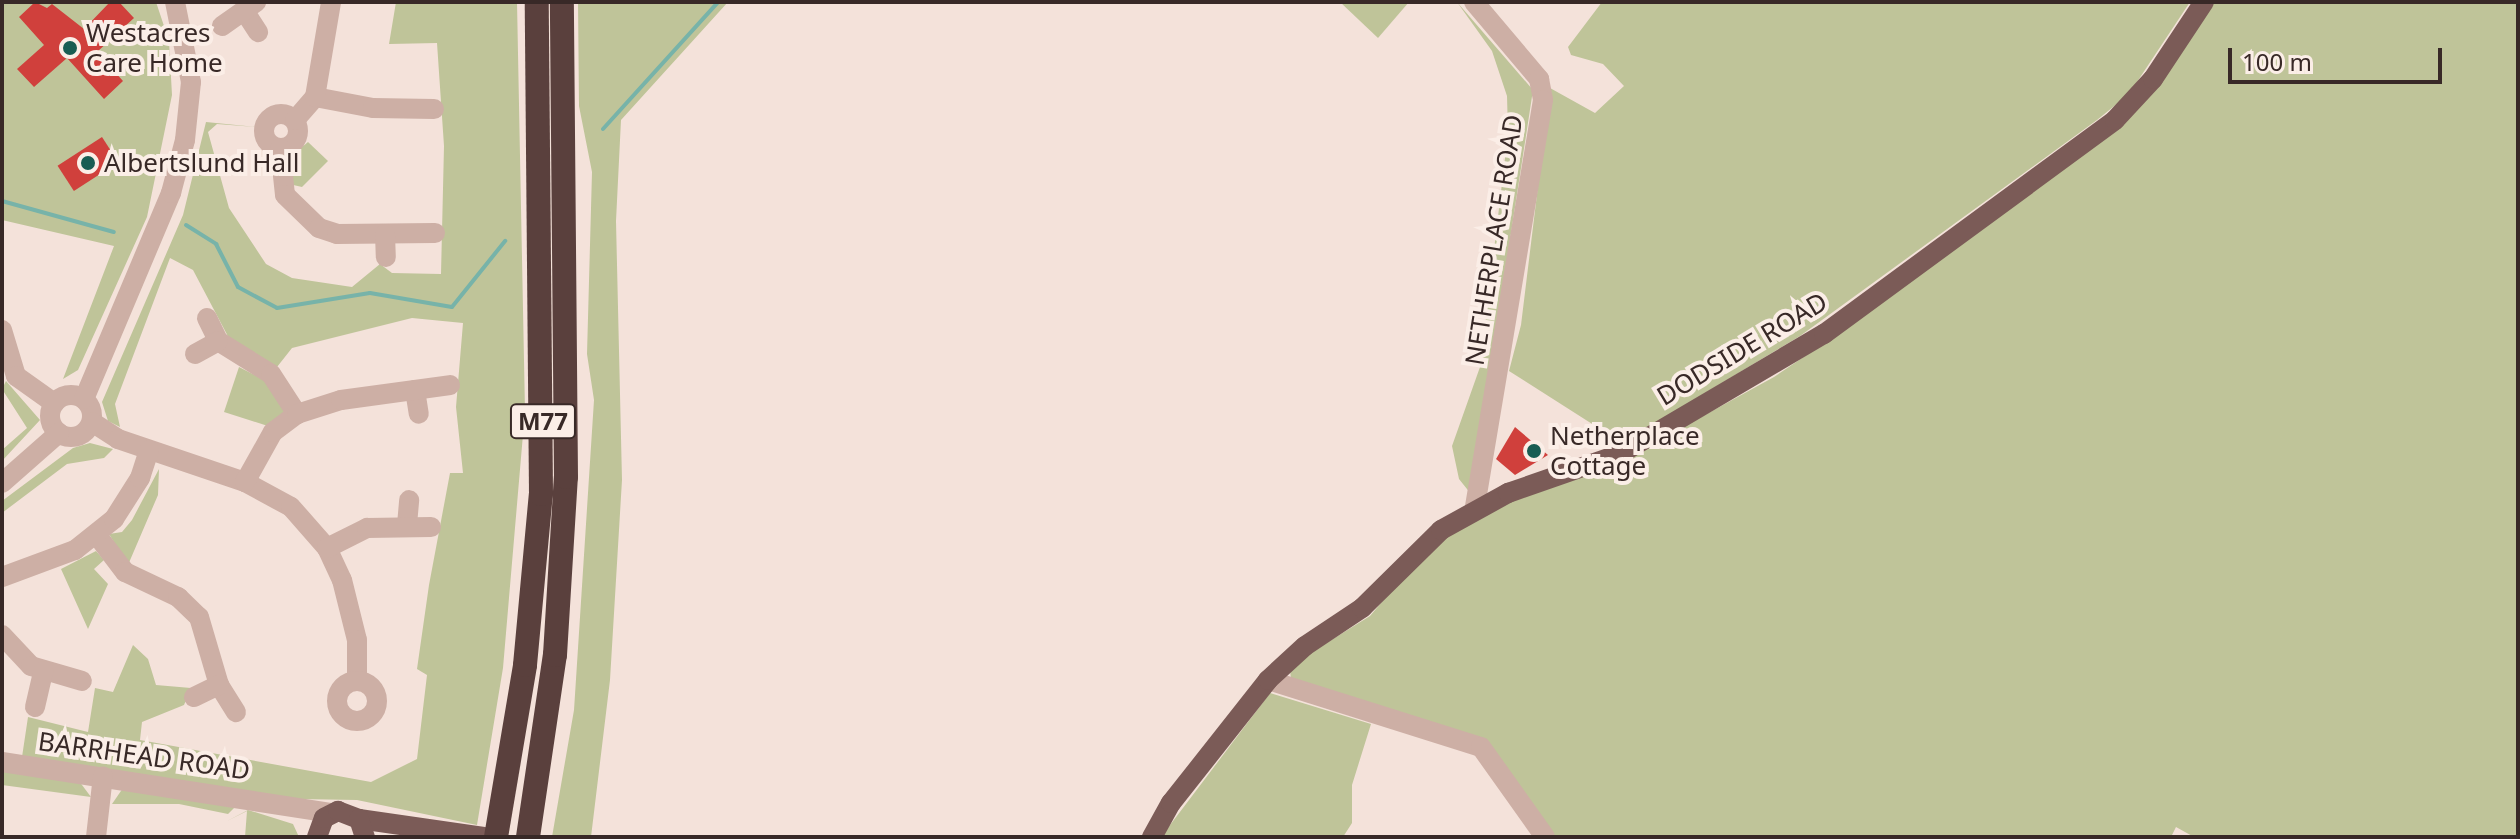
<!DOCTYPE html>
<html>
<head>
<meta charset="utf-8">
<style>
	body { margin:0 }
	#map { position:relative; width:2520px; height:839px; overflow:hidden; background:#f4e2da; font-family:"Noto Sans",sans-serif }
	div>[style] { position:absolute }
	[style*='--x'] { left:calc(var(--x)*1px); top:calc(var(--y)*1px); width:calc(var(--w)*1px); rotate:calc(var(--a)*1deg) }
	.green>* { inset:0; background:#bfc499 }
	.stream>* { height:4px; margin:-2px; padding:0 2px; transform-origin:2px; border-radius:2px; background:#77b3a9 }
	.building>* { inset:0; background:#d0403c; transform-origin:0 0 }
	.minor>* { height:20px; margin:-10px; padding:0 10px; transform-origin:10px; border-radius:10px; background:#cdafa5 }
	.minor>.ring { margin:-10px; padding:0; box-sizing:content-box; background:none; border:20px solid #cdafa5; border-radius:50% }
	.major>* { height:20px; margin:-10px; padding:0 10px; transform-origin:10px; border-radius:10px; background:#7b5b57 }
	.highway>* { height:24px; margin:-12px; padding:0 12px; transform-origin:12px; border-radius:12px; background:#5a403d }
	.dots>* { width:22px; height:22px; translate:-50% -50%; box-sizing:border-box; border:4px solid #fbeee7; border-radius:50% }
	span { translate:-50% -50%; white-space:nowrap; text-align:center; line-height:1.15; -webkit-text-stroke:8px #fbeee7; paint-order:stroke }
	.shield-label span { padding:2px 6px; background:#fbeee7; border:2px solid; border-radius:6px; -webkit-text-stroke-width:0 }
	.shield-label { font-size:24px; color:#382927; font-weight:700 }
	.poi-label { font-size:26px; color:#382927 }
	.left { translate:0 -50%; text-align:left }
	.street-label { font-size:26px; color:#382927 }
	.frame { position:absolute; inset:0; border:4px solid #382927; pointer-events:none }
	.scale { position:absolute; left:2228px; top:48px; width:214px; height:36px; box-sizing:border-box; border:4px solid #382927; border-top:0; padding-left:10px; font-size:24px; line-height:28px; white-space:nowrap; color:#382927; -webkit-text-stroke:6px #fbeee7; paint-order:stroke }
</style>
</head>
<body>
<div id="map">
	<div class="green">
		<div style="clip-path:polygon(2px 2px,156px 2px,169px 41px,172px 95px,147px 217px,78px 370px,63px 379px,114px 246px,2px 220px)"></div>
		<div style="clip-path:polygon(396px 2px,517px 2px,525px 411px,503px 668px,477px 825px,357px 800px,297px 799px,22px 757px,28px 717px,88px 732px,95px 688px,113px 692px,133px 645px,148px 659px,156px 685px,191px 688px,184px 705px,142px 722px,140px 740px,371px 782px,417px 759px,427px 675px,417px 669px,429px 585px,450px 473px,463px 473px,456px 407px,463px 323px,412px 318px,292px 348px,277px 367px,232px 344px,193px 270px,170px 258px,115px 404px,120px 427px,108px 421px,102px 402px,183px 215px,206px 122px,256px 127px,217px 124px,208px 132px,229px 208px,266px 264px,292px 278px,352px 287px,380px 264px,392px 273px,441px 274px,444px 146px,437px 43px,389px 44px)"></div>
		<div style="clip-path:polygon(578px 2px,728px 2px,621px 120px,616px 221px,622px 480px,610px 680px,591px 837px,552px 837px,574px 710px,594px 400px,587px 354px,592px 172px,579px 106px)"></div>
		<div style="clip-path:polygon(1340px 2px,1409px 2px,1378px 38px)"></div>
		<div style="clip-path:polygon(1457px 2px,1533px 90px,1471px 494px,1459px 479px,1452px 446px,1480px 367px,1508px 133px,1507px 96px,1492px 51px)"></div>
		<div style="clip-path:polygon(1602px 2px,2190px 2px,2129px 94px,2097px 120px,1800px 336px,1622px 443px,1509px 371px,1521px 325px,1550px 88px,1595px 113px,1624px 86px,1603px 64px,1571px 55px,1568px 47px)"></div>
		<div style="clip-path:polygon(2214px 2px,2518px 2px,2518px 837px,2194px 837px,2176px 827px,2171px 837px,1553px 837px,1489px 744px,1291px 679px,1290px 670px,1304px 657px,1370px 616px,1430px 545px,1486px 509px,1632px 455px,1774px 377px,1857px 321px,2169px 71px)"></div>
		<div style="clip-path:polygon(308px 142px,328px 161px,302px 187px,289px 184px,289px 158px)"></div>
		<div style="clip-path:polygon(239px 367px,266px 381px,281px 399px,285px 414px,271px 427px,224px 412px)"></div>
		<div style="clip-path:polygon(6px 381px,40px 420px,2px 461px,2px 450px,27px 428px,2px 389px)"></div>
		<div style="clip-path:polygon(90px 443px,113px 449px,104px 458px,67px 464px,2px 513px,2px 501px,73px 448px)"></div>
		<div style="clip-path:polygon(159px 469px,158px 495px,128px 565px,109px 534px,122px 532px,132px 520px)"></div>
		<div style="clip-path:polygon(96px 551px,104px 560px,94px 569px,108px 584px,88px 629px,61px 569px)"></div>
		<div style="clip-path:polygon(1270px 693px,1371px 724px,1352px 785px,1352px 823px,1343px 837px,1161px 837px)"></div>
		<div style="clip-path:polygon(2px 770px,79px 781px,91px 797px,2px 785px)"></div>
		<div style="clip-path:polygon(123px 788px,237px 805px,228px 814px,179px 804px,112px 804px)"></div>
		<div style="clip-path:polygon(248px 810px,293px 824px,299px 837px,245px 837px,247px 811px,227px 821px)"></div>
	</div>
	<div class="stream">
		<div style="--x:603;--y:129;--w:171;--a:-47.8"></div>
		<div style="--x:2;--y:201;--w:116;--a:15.5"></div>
		<div style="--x:186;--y:225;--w:36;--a:32"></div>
		<div style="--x:216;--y:244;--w:48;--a:62.9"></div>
		<div style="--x:238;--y:287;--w:44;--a:28.3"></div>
		<div style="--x:277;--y:308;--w:94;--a:-9.2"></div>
		<div style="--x:370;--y:293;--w:83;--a:9.7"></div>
		<div style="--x:452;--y:307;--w:85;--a:-51.2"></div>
	</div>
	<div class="building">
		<div style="clip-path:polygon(35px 2px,47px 8px,52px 4px,84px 29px,110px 2px,119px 2px,134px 18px,97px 52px,123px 81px,104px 99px,67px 58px,34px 87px,17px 69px,44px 45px,19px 17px)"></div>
		<div style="left:102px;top:137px;width:30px;height:53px;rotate:57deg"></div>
		<div style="clip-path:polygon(1515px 427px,1548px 455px,1515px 475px,1496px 459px)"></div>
	</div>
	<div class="minor">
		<div style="--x:1474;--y:2;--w:101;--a:49.8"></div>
		<div style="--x:1539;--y:79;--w:21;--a:79"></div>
		<div style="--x:1543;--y:100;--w:413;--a:99.5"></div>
		<div style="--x:245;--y:12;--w:24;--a:57"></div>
		<div style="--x:222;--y:26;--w:42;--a:-35.2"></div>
		<div style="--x:315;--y:97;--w:59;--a:10.7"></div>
		<div style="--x:373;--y:108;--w:61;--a:0.9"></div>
		<div class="ring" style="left:264px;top:114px;width:14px;height:14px"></div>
		<div style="--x:295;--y:120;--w:30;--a:-49"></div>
		<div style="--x:315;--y:97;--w:96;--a:-80.4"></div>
		<div style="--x:280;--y:148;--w:47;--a:83.9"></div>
		<div style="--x:285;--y:195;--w:47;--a:44.1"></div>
		<div style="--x:319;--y:228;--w:19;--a:18"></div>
		<div style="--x:337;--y:234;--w:98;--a:-0.6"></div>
		<div style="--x:385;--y:234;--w:23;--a:88"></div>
		<div style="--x:207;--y:318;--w:25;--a:64"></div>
		<div style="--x:218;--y:341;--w:62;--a:31.9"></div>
		<div style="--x:271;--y:374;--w:48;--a:57"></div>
		<div style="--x:2;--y:330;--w:48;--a:73.1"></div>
		<div style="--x:16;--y:376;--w:47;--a:35.4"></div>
		<div style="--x:195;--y:354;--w:26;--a:-29"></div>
		<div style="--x:415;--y:390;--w:24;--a:81"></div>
		<div class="ring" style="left:50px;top:395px;width:22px;height:22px"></div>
		<div style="--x:84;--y:399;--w:224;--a:-67.1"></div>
		<div style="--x:171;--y:193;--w:55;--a:-75.2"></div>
		<div style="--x:185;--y:140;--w:58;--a:-84.1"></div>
		<div style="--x:191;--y:82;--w:82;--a:-101.3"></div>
		<div style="--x:92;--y:422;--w:31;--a:33"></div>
		<div style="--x:118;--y:439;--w:134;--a:18.7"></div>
		<div style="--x:245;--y:482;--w:52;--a:28.5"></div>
		<div style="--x:291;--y:507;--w:55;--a:48.7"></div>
		<div style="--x:327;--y:548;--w:35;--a:65"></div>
		<div style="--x:342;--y:580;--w:62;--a:76"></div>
		<div style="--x:357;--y:640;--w:41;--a:90"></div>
		<div style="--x:245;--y:482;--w:57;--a:-60.8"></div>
		<div style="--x:273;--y:432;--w:30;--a:-37"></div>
		<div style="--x:297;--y:414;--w:46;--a:-17.7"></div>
		<div style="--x:341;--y:400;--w:110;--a:-7.8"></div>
		<div style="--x:2;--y:483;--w:76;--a:-41.3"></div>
		<div style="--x:407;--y:525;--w:25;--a:-85"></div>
		<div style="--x:96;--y:534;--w:48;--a:52.7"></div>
		<div style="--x:125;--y:572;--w:59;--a:25.3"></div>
		<div style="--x:178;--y:597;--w:29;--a:44"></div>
		<div style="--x:199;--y:617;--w:71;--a:73.6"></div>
		<div style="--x:219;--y:685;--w:32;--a:58"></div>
		<div style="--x:327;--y:548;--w:45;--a:-26.6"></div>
		<div style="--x:367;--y:528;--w:64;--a:-0.9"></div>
		<div style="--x:2;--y:577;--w:78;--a:-20.3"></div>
		<div style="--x:75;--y:550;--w:50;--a:-38.5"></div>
		<div style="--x:114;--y:519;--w:49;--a:-57.6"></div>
		<div style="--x:140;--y:478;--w:29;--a:-72"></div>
		<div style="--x:2;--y:635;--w:42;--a:46.9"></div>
		<div style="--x:31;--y:666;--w:53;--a:16.4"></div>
		<div style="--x:1268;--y:680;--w:223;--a:17.5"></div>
		<div style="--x:1481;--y:747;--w:110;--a:54.6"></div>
		<div class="ring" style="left:337px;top:681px;width:20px;height:20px"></div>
		<div style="--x:194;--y:697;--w:28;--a:-26"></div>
		<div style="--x:35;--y:707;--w:37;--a:-77"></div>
		<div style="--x:2;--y:762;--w:332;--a:8.8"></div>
		<div style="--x:96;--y:837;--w:61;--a:-83.5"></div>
	</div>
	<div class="major">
		<div style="--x:359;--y:819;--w:126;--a:8.2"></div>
		<div style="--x:317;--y:837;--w:20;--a:-70"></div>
		<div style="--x:324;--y:818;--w:16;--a:-27"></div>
		<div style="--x:338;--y:811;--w:22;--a:21"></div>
		<div style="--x:359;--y:819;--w:19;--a:72"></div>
		<div style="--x:1152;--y:837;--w:39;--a:-61"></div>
		<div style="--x:1171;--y:803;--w:157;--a:-51.7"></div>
		<div style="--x:1268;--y:680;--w:50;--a:-42.6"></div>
		<div style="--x:1305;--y:646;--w:69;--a:-33.7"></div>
		<div style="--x:1362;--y:608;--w:111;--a:-44.6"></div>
		<div style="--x:1441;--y:530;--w:77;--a:-28.9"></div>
		<div style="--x:1508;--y:493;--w:119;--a:-19.2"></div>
		<div style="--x:1620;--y:454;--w:237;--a:-30.5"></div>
		<div style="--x:1824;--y:334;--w:361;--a:-36.3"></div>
		<div style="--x:2115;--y:120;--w:56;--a:-47.2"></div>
		<div style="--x:2153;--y:79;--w:92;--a:-56.5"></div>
	</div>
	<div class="highway">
		<div style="--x:496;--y:837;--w:174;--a:-80.4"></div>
		<div style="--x:525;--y:665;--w:172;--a:-84.7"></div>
		<div style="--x:541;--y:494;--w:492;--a:-90.5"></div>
		<div style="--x:528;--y:837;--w:184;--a:-81.6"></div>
		<div style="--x:555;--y:655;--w:178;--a:-86.5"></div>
		<div style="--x:566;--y:477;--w:475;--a:-90.5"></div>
	</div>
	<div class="dots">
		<div style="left:70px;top:48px;background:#195d53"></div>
		<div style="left:88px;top:163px;background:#195d53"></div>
		<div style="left:1534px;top:451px;background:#195d53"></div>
	</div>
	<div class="shield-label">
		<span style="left:543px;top:421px">M77</span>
	</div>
	<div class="poi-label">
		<span class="left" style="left:86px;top:48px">Westacres<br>Care Home</span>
		<span class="left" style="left:104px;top:163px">Albertslund Hall</span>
		<span class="left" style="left:1550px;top:451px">Netherplace<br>Cottage</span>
	</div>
	<div class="street-label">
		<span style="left:1494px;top:240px;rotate:-81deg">NETHERPLACE ROAD</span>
		<span style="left:1742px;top:349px;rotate:-31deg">DODSIDE ROAD</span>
		<span style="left:144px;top:756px;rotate:8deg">BARRHEAD ROAD</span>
	</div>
	<div class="frame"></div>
	<div class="scale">100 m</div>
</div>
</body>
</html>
